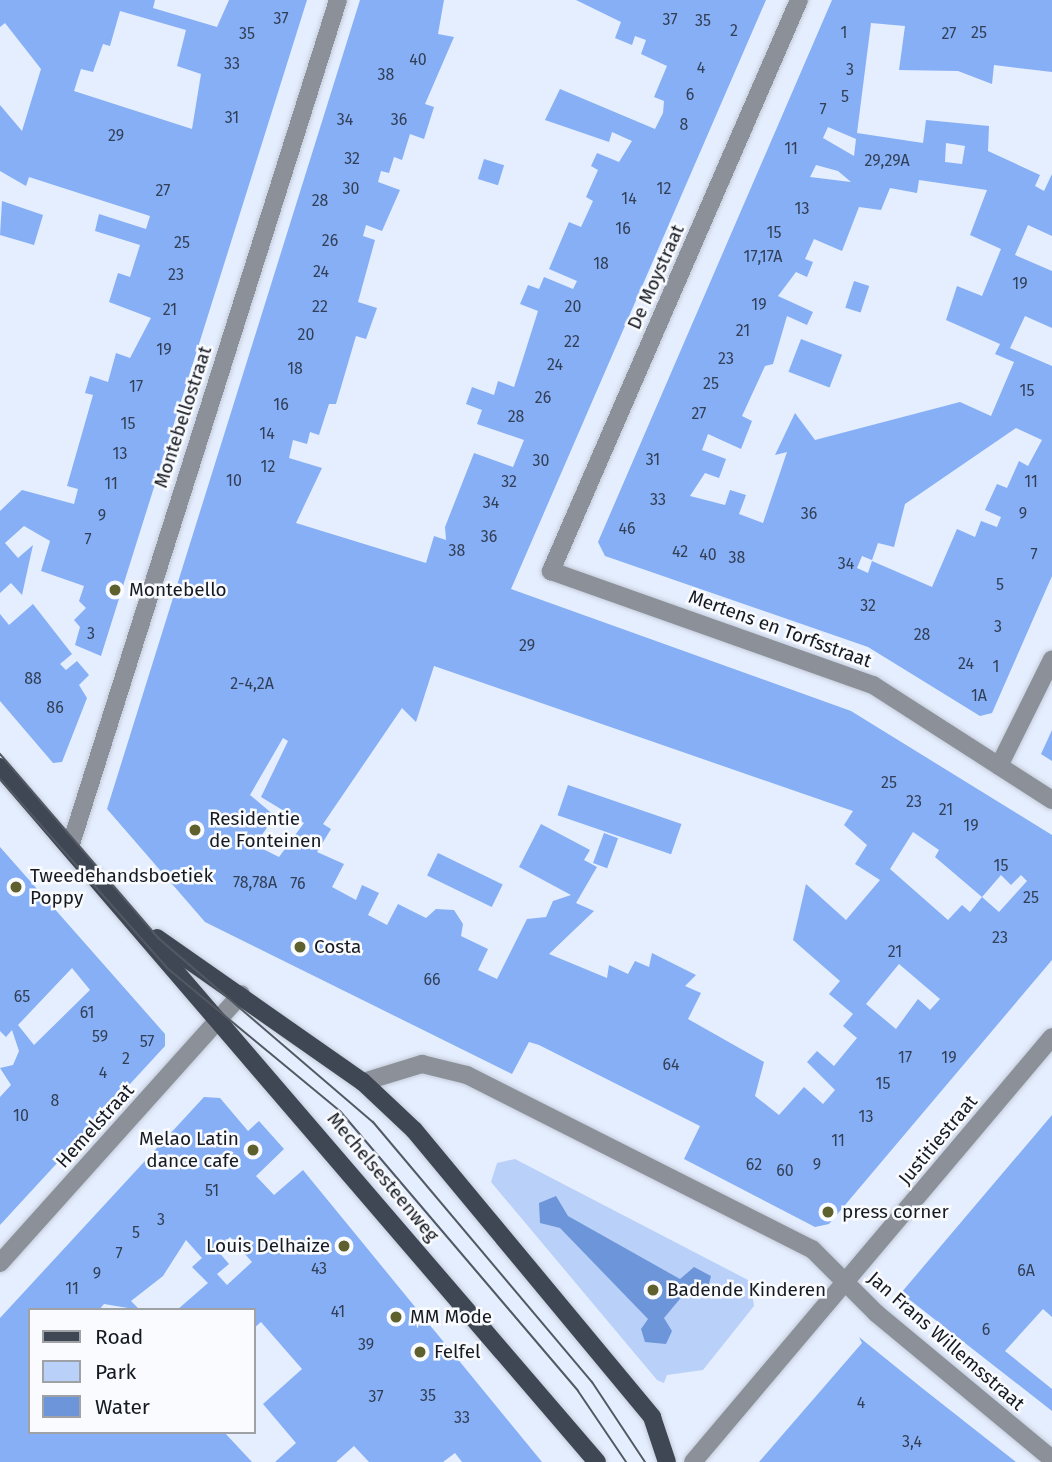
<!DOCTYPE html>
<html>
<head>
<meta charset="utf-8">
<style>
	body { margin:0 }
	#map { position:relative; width:1052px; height:1462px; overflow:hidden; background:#e5eefe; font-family:"Fira Sans",sans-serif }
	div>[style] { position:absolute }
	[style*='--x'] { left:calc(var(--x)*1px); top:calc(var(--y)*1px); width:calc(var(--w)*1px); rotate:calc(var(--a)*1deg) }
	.green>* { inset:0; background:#b9d1f9 }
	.water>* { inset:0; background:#6d95da }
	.building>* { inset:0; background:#86aff6; transform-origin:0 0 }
	.roads { filter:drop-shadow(0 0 2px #c4ccdb) drop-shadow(0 0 2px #c4ccdb) }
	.minor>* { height:18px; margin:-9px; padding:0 9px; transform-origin:9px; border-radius:9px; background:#8c9199 }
	.major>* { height:18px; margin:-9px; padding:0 9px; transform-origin:9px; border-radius:9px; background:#3f4754 }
	.tram>* { height:2px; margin:-1px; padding:0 1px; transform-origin:1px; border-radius:1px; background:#535962 }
	.dots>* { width:19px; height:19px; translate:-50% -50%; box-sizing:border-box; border:4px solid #f9fbff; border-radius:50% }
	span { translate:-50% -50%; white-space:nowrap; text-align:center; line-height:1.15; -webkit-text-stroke:5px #f9fbff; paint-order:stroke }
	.number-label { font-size:16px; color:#323f56 }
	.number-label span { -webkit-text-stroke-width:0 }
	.street-label { font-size:19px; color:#161a21 }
	.poi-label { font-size:19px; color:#161a21 }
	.left { translate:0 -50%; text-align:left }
	.right { translate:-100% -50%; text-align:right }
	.legend { position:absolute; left:28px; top:1308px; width:228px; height:126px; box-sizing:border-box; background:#f9fbff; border:2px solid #9ea1a6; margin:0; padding:9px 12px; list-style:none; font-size:21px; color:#161a21 }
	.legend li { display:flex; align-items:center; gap:14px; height:35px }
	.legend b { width:35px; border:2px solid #9ea1a6 }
</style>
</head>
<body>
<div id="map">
	<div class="green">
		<div style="clip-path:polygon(515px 1159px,750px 1281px,754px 1306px,703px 1370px,667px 1375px,664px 1383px,657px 1380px,491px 1182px,497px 1163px)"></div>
	</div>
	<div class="water">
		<div style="clip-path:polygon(556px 1196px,568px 1216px,680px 1279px,694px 1267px,711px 1276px,706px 1295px,684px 1294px,664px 1318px,672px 1331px,666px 1344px,645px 1342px,641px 1329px,648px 1319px,560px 1228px,540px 1223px,539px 1203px)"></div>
	</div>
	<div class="building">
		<div style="clip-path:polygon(evenodd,0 0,155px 0,153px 8px,217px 27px,229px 0,307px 0,101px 656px,75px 645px,80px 627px,74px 620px,86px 608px,79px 601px,84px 586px,41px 571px,50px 541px,24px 526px,5px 543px,18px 558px,33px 545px,22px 595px,11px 583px,0 593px,0 511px,22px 490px,74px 504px,78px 489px,67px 486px,93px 395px,85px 393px,90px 376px,108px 382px,116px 353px,130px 358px,151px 318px,109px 302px,118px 273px,130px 277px,140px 245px,95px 231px,99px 214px,146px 229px,150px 216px,29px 177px,26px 186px,0 171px,0 105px,22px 131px,41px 69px,5px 23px,0 27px,0 0,120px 11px,186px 30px,177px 66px,201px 74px,192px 129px,74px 91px,81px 69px,93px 72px,103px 44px,110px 46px,120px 11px)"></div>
		<div style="clip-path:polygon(evenodd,360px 0,444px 0,438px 34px,454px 37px,425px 104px,434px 107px,424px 139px,410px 134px,402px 160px,394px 157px,389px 173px,381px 171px,378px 182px,400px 190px,382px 231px,366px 225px,363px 236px,375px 240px,358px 302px,377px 308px,366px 339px,356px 336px,336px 404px,329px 404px,319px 435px,310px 432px,307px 444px,293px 440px,289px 458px,322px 468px,296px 523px,426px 563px,434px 536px,446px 540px,445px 527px,474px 453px,513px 467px,524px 440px,477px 424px,482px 410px,466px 404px,472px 387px,494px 395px,498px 381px,514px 387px,538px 311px,520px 304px,528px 285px,539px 289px,544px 277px,573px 289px,577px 281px,549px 269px,569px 222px,581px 227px,593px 201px,586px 197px,598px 170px,591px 166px,597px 153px,619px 162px,632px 141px,612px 132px,609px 142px,545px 120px,560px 89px,655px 129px,663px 113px,664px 101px,654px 97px,667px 66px,641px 54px,646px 40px,635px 36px,632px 45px,615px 38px,621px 22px,576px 0,766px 0,511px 589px,851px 711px,1052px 835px,1052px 960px,829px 1224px,815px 1227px,684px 1159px,700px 1126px,539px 1045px,529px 1042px,512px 1074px,205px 922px,107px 809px,360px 0,434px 666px,853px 811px,844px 825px,867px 845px,855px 864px,880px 880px,846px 920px,806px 884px,793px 940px,840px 981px,829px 994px,853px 1014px,843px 1026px,857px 1038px,834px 1066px,817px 1051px,807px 1062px,835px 1090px,823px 1104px,804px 1087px,779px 1115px,755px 1096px,764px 1062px,688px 1019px,701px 993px,685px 986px,696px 975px,652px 953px,649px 967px,635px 961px,628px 974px,609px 965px,607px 978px,549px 954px,594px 911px,576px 903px,597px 867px,584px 860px,590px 850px,541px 824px,519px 867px,571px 895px,553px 901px,546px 917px,527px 919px,497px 979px,478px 970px,488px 949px,461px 936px,463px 924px,454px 910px,436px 909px,426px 918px,398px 904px,387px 925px,368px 915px,379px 893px,362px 885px,356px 900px,332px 887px,344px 864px,317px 852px,331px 829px,323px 824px,402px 708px,416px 722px,434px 666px,360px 0,283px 738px,288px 741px,261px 797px,304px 823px,279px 857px,255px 845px,275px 816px,250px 795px,283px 738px,360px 0,913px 832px,939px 850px,935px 857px,982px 897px,1001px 875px,1011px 885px,1021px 875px,1027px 881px,999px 912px,982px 897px,970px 912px,962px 905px,948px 920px,890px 869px,913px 832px,360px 0,899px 964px,940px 999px,930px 1010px,918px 999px,896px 1029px,866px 1004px,899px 964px)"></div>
		<div style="clip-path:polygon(evenodd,832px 0,1052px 0,1052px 72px,994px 65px,992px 84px,958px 71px,899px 70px,905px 26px,871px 23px,857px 133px,923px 143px,926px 120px,989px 126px,988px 151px,1040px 175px,1035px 186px,1044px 191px,1052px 174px,1052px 236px,1028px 225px,1015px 255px,1052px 271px,1052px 328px,1025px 316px,1010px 348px,1052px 366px,1052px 576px,992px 713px,980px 716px,868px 647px,605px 556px,598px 542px,832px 0,828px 127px,856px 139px,854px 156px,823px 138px,828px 127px,832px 0,946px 143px,965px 146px,962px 164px,945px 162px,946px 143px,832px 0,816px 165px,838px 171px,851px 182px,810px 177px,816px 165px,832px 0,919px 180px,987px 190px,970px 235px,1001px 249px,982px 296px,957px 286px,946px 320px,1000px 344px,995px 354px,1014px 362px,991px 416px,960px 402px,815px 440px,795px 413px,775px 455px,787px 452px,763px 523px,739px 514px,746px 495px,730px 490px,725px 505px,690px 496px,705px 473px,719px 478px,726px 459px,702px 450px,708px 434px,741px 449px,752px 421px,742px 416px,765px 366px,773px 364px,787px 316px,807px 325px,813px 312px,778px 296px,796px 272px,807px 277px,813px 262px,805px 259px,814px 239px,842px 251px,859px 207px,881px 210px,890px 188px,917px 193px,919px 180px,832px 0,1016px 428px,1042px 440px,1028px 466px,1019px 461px,1007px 488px,997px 484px,985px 510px,1001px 517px,997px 527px,981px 521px,975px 537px,957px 529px,932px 587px,872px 561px,868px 573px,857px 568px,862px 556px,872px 560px,878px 543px,894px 547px,905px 504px,1016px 428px)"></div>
		<div style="left:484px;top:159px;width:21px;height:21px;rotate:17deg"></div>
		<div style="clip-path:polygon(2px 201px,43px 215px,34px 245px,0 235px)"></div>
		<div style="left:854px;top:281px;width:16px;height:28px;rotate:18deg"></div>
		<div style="left:801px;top:339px;width:44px;height:35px;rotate:21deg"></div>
		<div style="clip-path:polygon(33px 604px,72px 654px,60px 664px,66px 670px,77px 661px,89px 675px,79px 685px,87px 698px,62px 762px,53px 763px,0 701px,0 614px,9px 625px)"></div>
		<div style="clip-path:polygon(1052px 730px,1052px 761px,1041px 754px)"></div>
		<div style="left:568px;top:785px;width:120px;height:32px;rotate:19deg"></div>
		<div style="left:604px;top:833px;width:15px;height:32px;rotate:20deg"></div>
		<div style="clip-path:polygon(evenodd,0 847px,165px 1034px,165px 1046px,0 1225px,0 1097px,11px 1085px,0 1068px,13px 1065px,19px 1051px,12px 1030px,6px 1037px,0 1031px,0 847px,72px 968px,90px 990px,34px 1045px,18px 1025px,72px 968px)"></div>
		<div style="left:438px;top:853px;width:72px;height:25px;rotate:26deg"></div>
		<div style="clip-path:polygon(evenodd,204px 1097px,220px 1098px,248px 1131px,259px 1121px,284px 1149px,256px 1176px,274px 1195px,303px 1170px,542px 1462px,462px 1462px,455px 1453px,443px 1462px,369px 1462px,354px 1446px,336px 1462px,275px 1462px,296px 1443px,263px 1404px,302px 1369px,261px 1322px,254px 1328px,254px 1310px,177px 1310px,208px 1283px,192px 1267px,202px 1258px,186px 1240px,163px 1276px,131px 1301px,140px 1310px,104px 1304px,99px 1310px,30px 1310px,30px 1432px,224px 1432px,252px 1462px,0 1462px,0 1318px,204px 1097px,230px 1237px,252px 1262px,227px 1285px,217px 1274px,229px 1264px,217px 1250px,230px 1237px)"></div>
		<div style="clip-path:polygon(1052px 1115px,1052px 1317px,1043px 1309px,1005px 1351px,1052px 1389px,1052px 1411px,901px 1293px)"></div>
		<div style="clip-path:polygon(859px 1337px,922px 1388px,1016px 1462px,759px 1462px,862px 1343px)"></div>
	</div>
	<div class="roads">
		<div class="minor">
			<div style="--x:799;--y:0;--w:623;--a:113.48"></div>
			<div style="--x:551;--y:571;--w:342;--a:19.5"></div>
			<div style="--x:873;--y:685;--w:213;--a:32.7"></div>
			<div style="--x:999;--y:766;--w:119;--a:-63.6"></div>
			<div style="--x:70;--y:847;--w:888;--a:-72.44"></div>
			<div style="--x:363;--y:1082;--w:62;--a:-17"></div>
			<div style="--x:422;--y:1064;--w:46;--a:13.7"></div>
			<div style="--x:467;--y:1075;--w:386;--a:26.8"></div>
			<div style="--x:812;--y:1249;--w:91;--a:45"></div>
			<div style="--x:876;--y:1313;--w:229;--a:39.7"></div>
			<div style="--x:0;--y:1263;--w:361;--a:-48.1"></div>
			<div style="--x:693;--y:1462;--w:556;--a:-49.81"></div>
		</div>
		<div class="major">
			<div style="--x:0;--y:767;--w:916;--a:49.34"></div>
			<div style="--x:157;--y:938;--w:251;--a:35"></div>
			<div style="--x:363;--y:1082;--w:70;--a:43.3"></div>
			<div style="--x:414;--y:1130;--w:373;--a:50.3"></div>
			<div style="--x:652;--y:1417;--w:47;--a:71.6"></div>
		</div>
	</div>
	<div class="tram">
		<div style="--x:0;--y:754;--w:243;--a:49.3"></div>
		<div style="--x:158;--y:938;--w:283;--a:40.6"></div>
		<div style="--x:373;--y:1122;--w:340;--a:49.9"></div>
		<div style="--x:592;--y:1382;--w:96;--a:56.5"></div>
		<div style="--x:0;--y:779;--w:252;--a:48.5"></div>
		<div style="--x:167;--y:968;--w:224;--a:39.6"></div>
		<div style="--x:340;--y:1111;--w:367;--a:49.6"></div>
		<div style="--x:578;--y:1391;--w:86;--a:55.9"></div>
	</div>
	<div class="dots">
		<div style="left:115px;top:590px;background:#5e602d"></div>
		<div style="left:195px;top:830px;background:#5e602d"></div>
		<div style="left:16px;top:887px;background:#5e602d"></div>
		<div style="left:300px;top:947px;background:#5e602d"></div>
		<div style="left:253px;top:1150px;background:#5e602d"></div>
		<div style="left:828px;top:1212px;background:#5e602d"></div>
		<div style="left:344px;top:1246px;background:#5e602d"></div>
		<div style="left:653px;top:1290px;background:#5e602d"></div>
		<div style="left:396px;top:1317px;background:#5e602d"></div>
		<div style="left:420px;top:1352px;background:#5e602d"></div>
	</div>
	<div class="number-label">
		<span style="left:281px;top:19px">37</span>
		<span style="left:670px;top:20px">37</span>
		<span style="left:703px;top:21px">35</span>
		<span style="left:734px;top:31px">2</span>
		<span style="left:844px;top:33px">1</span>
		<span style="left:979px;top:33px">25</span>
		<span style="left:247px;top:34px">35</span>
		<span style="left:949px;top:34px">27</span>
		<span style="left:418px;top:60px">40</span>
		<span style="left:232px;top:64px">33</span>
		<span style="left:701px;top:68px">4</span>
		<span style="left:850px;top:70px">3</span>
		<span style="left:386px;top:75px">38</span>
		<span style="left:690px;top:95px">6</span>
		<span style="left:845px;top:97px">5</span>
		<span style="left:823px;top:110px">7</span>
		<span style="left:232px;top:118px">31</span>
		<span style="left:345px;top:120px">34</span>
		<span style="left:399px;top:120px">36</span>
		<span style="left:684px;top:125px">8</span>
		<span style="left:116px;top:136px">29</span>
		<span style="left:791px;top:149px">11</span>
		<span style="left:352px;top:159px">32</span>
		<span style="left:887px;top:161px">29,29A</span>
		<span style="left:351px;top:189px">30</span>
		<span style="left:664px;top:189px">12</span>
		<span style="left:163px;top:191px">27</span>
		<span style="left:629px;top:199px">14</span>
		<span style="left:320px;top:201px">28</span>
		<span style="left:802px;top:209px">13</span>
		<span style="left:623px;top:229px">16</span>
		<span style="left:774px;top:233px">15</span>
		<span style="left:330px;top:241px">26</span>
		<span style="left:182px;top:243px">25</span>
		<span style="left:763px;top:257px">17,17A</span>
		<span style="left:601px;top:264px">18</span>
		<span style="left:321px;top:272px">24</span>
		<span style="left:176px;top:275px">23</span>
		<span style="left:1020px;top:284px">19</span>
		<span style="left:759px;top:305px">19</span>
		<span style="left:320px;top:307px">22</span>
		<span style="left:573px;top:307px">20</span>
		<span style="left:170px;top:310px">21</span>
		<span style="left:743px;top:331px">21</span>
		<span style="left:306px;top:335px">20</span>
		<span style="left:572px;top:342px">22</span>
		<span style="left:164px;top:350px">19</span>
		<span style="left:726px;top:359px">23</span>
		<span style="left:555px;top:365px">24</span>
		<span style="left:295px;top:369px">18</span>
		<span style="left:711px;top:384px">25</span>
		<span style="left:136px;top:387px">17</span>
		<span style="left:1027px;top:391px">15</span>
		<span style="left:543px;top:398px">26</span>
		<span style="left:281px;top:405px">16</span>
		<span style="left:699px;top:414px">27</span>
		<span style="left:516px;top:417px">28</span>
		<span style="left:128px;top:424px">15</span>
		<span style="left:267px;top:434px">14</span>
		<span style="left:120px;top:454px">13</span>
		<span style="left:653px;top:460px">31</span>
		<span style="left:541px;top:461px">30</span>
		<span style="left:268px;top:467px">12</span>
		<span style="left:234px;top:481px">10</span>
		<span style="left:509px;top:482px">32</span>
		<span style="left:1031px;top:482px">11</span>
		<span style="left:111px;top:484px">11</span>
		<span style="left:658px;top:500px">33</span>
		<span style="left:491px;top:503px">34</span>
		<span style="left:809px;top:514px">36</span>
		<span style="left:1023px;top:514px">9</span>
		<span style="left:102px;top:516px">9</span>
		<span style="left:627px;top:529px">46</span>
		<span style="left:489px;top:537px">36</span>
		<span style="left:88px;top:540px">7</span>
		<span style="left:457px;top:551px">38</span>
		<span style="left:680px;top:552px">42</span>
		<span style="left:708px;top:555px">40</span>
		<span style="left:1034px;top:555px">7</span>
		<span style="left:737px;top:558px">38</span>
		<span style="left:846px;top:564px">34</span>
		<span style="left:1000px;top:585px">5</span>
		<span style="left:868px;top:606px">32</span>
		<span style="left:998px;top:627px">3</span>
		<span style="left:91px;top:634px">3</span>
		<span style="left:922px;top:635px">28</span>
		<span style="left:527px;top:646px">29</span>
		<span style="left:966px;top:664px">24</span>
		<span style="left:996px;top:667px">1</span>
		<span style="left:33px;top:679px">88</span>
		<span style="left:252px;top:684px">2-4,2A</span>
		<span style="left:979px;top:696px">1A</span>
		<span style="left:55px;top:708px">86</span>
		<span style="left:889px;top:783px">25</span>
		<span style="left:914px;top:802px">23</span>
		<span style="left:946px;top:810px">21</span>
		<span style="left:971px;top:826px">19</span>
		<span style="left:1001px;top:866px">15</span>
		<span style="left:255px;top:883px">78,78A</span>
		<span style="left:298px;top:884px">76</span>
		<span style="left:1031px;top:898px">25</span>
		<span style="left:1000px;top:938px">23</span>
		<span style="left:895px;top:952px">21</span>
		<span style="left:432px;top:980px">66</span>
		<span style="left:22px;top:997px">65</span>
		<span style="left:87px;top:1013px">61</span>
		<span style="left:100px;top:1037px">59</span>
		<span style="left:147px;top:1042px">57</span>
		<span style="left:905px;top:1058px">17</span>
		<span style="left:949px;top:1058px">19</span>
		<span style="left:126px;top:1059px">2</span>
		<span style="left:671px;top:1065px">64</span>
		<span style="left:103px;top:1073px">4</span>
		<span style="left:883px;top:1084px">15</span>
		<span style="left:55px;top:1101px">8</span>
		<span style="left:21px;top:1116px">10</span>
		<span style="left:866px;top:1117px">13</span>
		<span style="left:838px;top:1141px">11</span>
		<span style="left:754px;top:1165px">62</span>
		<span style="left:817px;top:1165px">9</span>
		<span style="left:785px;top:1171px">60</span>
		<span style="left:212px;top:1191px">51</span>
		<span style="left:161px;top:1220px">3</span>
		<span style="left:136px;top:1233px">5</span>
		<span style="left:119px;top:1254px">7</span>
		<span style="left:319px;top:1269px">43</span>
		<span style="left:1026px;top:1271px">6A</span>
		<span style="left:97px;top:1274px">9</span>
		<span style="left:72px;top:1289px">11</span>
		<span style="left:338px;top:1312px">41</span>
		<span style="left:986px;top:1330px">6</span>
		<span style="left:366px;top:1345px">39</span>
		<span style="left:428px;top:1396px">35</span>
		<span style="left:376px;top:1397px">37</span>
		<span style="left:861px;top:1403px">4</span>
		<span style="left:462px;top:1418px">33</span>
		<span style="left:912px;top:1442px">3,4</span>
	</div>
	<div class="street-label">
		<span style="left:656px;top:277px;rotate:-66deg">De Moystraat</span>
		<span style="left:183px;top:417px;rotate:-72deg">Montebellostraat</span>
		<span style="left:780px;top:629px;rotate:20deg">Mertens en Torfsstraat</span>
		<span style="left:95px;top:1126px;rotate:-48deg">Hemelstraat</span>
		<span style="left:938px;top:1140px;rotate:-50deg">Justitiestraat</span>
		<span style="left:383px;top:1177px;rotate:50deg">Mechelsesteenweg</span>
		<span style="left:946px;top:1341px;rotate:41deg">Jan Frans Willemsstraat</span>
	</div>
	<div class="poi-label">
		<span class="left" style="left:129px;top:590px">Montebello</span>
		<span class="left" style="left:209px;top:830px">Residentie<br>de Fonteinen</span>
		<span class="left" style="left:30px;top:887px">Tweedehandsboetiek<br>Poppy</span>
		<span class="left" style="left:314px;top:947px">Costa</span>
		<span class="right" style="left:239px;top:1150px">Melao Latin<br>dance cafe</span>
		<span class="left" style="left:842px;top:1212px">press corner</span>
		<span class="right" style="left:330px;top:1246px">Louis Delhaize</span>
		<span class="left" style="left:667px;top:1290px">Badende Kinderen</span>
		<span class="left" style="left:410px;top:1317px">MM Mode</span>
		<span class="left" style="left:434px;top:1352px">Felfel</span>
	</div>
	<ul class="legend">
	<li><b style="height:9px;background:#3f4754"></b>Road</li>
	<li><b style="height:19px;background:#b9d1f9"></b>Park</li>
	<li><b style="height:19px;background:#6d95da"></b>Water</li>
	</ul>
</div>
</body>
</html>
